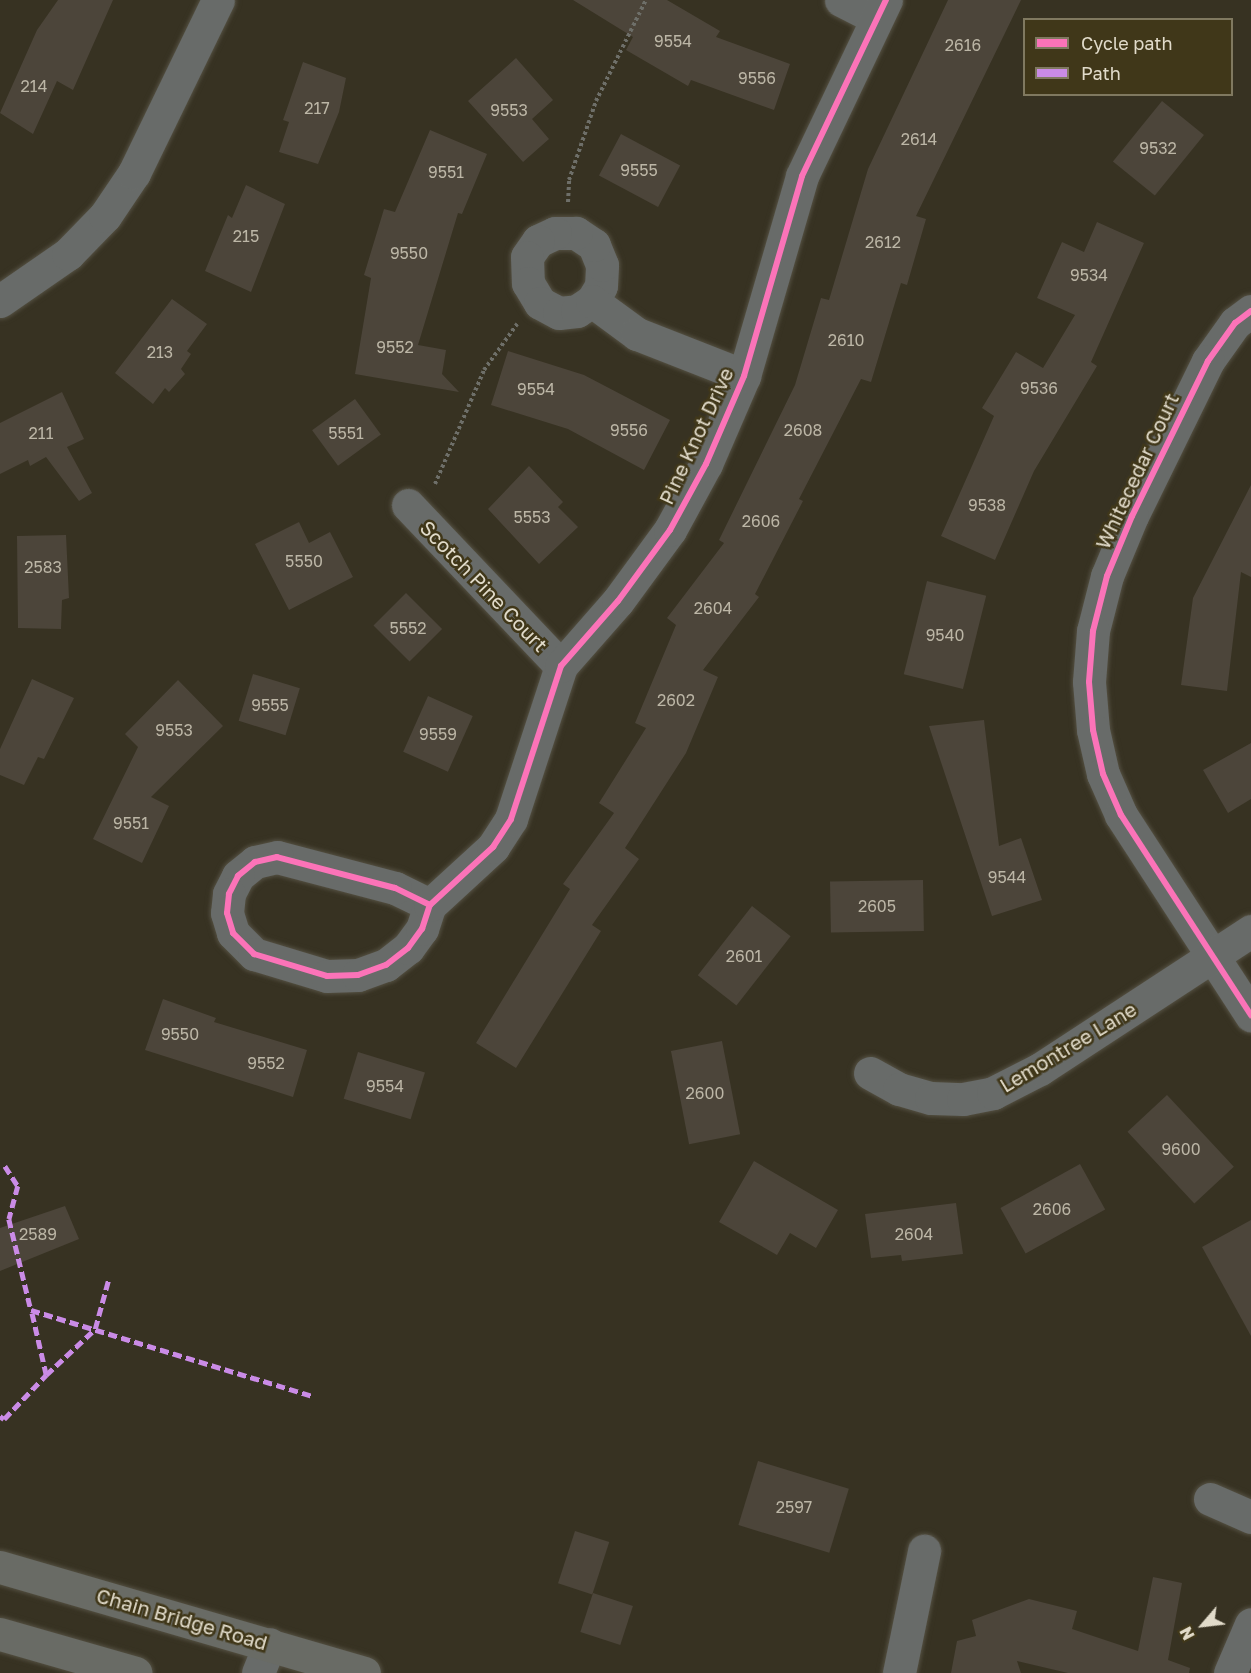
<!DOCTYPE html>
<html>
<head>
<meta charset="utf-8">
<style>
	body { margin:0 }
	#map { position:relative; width:1251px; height:1673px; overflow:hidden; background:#373222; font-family:"Golos Text",sans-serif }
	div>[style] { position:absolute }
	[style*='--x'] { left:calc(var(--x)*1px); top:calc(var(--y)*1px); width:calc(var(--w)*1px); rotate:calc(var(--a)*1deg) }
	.building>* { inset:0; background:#4c453a; transform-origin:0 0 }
	.path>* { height:4px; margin-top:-2px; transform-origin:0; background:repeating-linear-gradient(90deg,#6e6f69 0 3px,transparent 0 6px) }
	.roads { filter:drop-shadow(0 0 2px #545042) drop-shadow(0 0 2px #545042) }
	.minor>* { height:33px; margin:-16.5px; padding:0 16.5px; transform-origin:16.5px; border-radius:16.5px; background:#686b69 }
	.major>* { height:33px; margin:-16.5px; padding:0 16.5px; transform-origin:16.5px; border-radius:16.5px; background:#696b65 }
	.quiet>* { height:4.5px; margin-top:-2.25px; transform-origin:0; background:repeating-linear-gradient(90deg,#ca8be6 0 9px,transparent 0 13.5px) }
	.cycleway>* { height:6px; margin:-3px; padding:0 3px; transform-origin:3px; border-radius:3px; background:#fb73b8 }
	span { translate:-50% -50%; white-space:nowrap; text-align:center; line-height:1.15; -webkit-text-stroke:5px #403719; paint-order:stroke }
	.number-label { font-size:16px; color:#bcb6a6 }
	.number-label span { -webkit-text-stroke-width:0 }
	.street-label { font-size:20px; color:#e1dbca }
	.legend { position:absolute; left:1023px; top:18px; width:210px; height:78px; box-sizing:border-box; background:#403719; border:2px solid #807960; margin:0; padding:8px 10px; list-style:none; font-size:18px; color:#e1dbca }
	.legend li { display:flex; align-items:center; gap:12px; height:30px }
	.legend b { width:30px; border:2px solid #807960 }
	.north { position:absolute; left:1173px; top:1595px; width:60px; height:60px; -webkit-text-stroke:4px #403719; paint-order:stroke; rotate:242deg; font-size:16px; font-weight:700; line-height:24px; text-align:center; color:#e1dbca }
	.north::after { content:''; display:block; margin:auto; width:21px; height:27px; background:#e1dbca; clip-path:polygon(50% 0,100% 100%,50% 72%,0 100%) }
</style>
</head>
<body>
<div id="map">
	<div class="building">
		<div style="clip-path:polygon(58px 0,113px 0,73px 90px,57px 81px,33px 134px,0 113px,37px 30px)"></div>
		<div style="clip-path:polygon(573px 0,667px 0,720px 31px,716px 37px,790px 64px,774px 110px,691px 80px,688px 86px,626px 50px,633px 37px)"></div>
		<div style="clip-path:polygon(948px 0,1021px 0,916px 216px,926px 219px,907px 285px,901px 283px,871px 382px,861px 379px,799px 499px,803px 501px,755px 594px,759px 597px,703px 670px,718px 677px,686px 753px,625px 848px,639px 859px,592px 925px,601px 931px,516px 1068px,476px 1043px,570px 889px,563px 884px,614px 813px,599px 803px,646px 728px,635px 723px,676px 625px,667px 618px,724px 543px,719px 540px,795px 385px,821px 298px,829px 300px,868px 169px)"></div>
		<div style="clip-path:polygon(516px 58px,553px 100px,532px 119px,549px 139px,523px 162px,468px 101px)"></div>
		<div style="clip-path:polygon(303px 62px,346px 78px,339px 112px,318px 164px,279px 152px,289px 122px,283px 120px)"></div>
		<div style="left:1162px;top:101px;width:54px;height:78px;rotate:39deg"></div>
		<div style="clip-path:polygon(430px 130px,487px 154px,462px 214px,458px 213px,418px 345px,446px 350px,442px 374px,459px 392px,355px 374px,371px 278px,364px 275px,384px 209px,395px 212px)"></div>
		<div style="left:621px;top:134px;width:67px;height:47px;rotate:28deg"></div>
		<div style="clip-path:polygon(246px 185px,285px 204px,251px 292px,205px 271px,228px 215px,232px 218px)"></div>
		<div style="clip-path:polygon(1097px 222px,1144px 243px,1091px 362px,1097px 366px,1034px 471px,995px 560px,941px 536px,994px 416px,982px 408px,1016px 352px,1043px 368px,1075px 315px,1037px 298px,1062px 242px,1084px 252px)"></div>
		<div style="clip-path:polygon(172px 299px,207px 324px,187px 351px,191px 354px,181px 369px,185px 374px,169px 392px,165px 388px,153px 404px,115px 373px)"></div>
		<div style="clip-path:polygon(508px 351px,584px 375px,670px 420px,644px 470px,568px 429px,491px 405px)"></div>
		<div style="clip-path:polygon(62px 392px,84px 439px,67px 447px,92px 493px,79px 501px,46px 457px,30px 466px,28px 460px,0 474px,0 423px)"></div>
		<div style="left:355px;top:399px;width:44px;height:53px;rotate:54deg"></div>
		<div style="clip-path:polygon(529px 466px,563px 502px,558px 507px,578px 527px,539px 564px,488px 509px)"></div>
		<div style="clip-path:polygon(1251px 485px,1251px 577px,1241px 572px,1227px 691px,1181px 685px,1193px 598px)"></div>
		<div style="clip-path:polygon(299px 522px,309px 543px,330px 532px,353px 577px,289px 610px,255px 544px)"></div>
		<div style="clip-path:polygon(66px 535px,69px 598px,62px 600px,61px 629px,18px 628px,17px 536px)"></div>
		<div style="left:927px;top:581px;width:61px;height:96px;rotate:14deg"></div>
		<div style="left:406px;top:593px;width:51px;height:46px;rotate:45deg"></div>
		<div style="left:253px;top:674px;width:49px;height:49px;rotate:17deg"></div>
		<div style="clip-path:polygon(32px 679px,74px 698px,44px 759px,38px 757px,24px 785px,0 775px,0 749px)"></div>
		<div style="clip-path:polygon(178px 680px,223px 726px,151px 797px,169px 806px,142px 863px,93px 839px,138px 747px,125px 734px)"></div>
		<div style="left:428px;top:696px;width:49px;height:61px;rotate:24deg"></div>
		<div style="clip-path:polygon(984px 720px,999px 846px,1021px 838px,1042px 900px,992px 916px,929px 726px)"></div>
		<div style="clip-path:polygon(1251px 743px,1251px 799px,1228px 813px,1203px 770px)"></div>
		<div style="left:923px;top:880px;width:51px;height:93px;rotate:89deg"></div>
		<div style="left:752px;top:906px;width:49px;height:88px;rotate:38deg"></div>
		<div style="clip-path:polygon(163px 999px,216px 1018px,214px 1022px,307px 1050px,293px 1097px,145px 1050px)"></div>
		<div style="left:722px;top:1041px;width:95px;height:52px;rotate:79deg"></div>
		<div style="left:358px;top:1052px;width:70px;height:49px;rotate:17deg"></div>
		<div style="left:1167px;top:1095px;width:98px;height:54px;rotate:47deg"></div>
		<div style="clip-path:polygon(754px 1161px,838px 1210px,816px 1248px,790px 1233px,777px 1255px,719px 1222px)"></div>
		<div style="left:1080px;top:1164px;width:52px;height:91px;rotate:61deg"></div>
		<div style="clip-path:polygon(956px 1203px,963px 1254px,902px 1261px,901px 1255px,871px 1258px,865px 1214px)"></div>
		<div style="clip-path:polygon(65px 1206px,79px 1239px,0 1271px,0 1228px)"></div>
		<div style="clip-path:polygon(1251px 1220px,1251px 1336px,1202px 1247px)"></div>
		<div style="left:758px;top:1461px;width:95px;height:67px;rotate:17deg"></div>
		<div style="left:575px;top:1531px;width:36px;height:55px;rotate:18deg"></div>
		<div style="clip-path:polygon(1153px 1577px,1182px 1583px,1168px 1660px,1190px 1668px,1189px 1673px,1068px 1673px,1017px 1661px,1021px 1673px,951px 1673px,957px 1641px,976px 1636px,972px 1620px,1029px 1599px,1077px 1611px,1072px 1629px,1138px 1651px)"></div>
		<div style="left:593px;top:1593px;width:42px;height:41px;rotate:18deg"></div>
	</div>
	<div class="path">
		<div style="--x:568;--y:202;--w:22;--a:-87"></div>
		<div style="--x:569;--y:180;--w:83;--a:-71.1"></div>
		<div style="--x:596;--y:101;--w:113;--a:-63.7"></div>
		<div style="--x:435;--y:484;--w:124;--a:-66.7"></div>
		<div style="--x:484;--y:370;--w:57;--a:-54.3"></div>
	</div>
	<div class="roads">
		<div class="minor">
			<div style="--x:841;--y:0;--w:39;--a:27"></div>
			<div style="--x:0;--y:301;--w:83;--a:-34.7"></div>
			<div style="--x:68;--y:254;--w:53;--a:-45.8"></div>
			<div style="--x:105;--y:216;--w:52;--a:-56"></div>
			<div style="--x:134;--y:173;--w:192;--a:-64.1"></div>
			<div style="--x:592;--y:301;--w:17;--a:-59"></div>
			<div style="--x:601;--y:286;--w:21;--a:-87"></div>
			<div style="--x:602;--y:265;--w:22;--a:-112"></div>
			<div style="--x:594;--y:245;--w:22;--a:-146"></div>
			<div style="--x:576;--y:233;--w:21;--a:180"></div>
			<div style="--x:555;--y:233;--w:19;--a:155"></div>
			<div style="--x:538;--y:241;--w:19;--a:125"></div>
			<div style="--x:527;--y:257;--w:26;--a:88"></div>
			<div style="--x:528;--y:283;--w:23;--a:59"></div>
			<div style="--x:540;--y:303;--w:21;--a:28"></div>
			<div style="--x:559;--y:313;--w:18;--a:-6"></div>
			<div style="--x:577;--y:311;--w:18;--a:-34"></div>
			<div style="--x:592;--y:301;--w:56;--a:36.3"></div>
			<div style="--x:637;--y:334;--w:115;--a:21.4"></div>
			<div style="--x:1251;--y:311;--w:20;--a:143"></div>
			<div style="--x:1235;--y:323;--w:47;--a:125.4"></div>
			<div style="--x:1208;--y:361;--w:173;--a:116.1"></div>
			<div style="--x:1132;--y:516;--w:65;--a:112.6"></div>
			<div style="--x:1107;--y:576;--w:57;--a:104.3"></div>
			<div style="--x:1093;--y:631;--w:51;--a:94.5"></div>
			<div style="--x:1089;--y:682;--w:48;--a:85.2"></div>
			<div style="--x:1093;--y:730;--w:45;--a:77.2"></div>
			<div style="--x:1103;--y:774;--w:45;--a:66.3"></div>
			<div style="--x:1121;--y:815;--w:239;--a:57"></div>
			<div style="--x:408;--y:505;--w:222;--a:46.5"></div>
			<div style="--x:430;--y:905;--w:39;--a:-154"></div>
			<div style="--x:395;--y:888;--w:122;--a:-165.3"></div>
			<div style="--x:277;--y:857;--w:23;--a:167"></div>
			<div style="--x:255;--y:862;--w:22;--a:141"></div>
			<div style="--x:238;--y:876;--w:20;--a:117"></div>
			<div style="--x:229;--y:894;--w:19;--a:96"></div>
			<div style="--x:227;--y:913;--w:21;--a:73"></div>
			<div style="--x:233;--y:933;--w:30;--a:45"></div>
			<div style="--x:254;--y:954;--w:76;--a:16.8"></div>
			<div style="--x:327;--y:976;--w:31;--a:-2"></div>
			<div style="--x:358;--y:975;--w:30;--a:-20"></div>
			<div style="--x:386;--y:965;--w:28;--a:-38"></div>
			<div style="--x:408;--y:948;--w:24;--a:-54"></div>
			<div style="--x:422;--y:929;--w:25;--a:-72"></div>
			<div style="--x:430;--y:905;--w:86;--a:-42.6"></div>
			<div style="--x:493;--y:847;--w:33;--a:-57"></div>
			<div style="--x:511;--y:819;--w:161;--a:-71.9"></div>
			<div style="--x:561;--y:666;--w:86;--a:-48.8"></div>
			<div style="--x:618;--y:601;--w:88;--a:-53.8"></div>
			<div style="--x:670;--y:530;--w:75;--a:-61.4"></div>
			<div style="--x:706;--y:464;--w:96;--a:-66.6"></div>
			<div style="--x:744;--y:376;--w:208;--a:-73.8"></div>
			<div style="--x:802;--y:176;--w:195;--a:-64.5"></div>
			<div style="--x:870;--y:1073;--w:33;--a:29"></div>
			<div style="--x:899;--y:1089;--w:33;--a:16"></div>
			<div style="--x:931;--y:1098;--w:32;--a:2"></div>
			<div style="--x:963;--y:1099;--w:31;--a:-11"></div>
			<div style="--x:993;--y:1093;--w:53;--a:-27.1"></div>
			<div style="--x:1040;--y:1069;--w:252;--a:-33.2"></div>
			<div style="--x:1210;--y:1499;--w:45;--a:23.7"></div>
			<div style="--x:258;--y:1673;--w:31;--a:-68"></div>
			<div style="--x:899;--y:1673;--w:125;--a:-78.4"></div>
			<div style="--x:1230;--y:1673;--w:53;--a:-66.8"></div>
		</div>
		<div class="major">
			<div style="--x:0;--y:1567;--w:379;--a:16.2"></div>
			<div style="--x:0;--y:1634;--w:141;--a:16"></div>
		</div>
	</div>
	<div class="quiet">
		<div style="--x:5;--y:1166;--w:24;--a:57"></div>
		<div style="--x:18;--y:1186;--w:34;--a:105"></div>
		<div style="--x:9;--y:1219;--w:94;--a:76.4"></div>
		<div style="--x:31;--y:1310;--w:294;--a:17"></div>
		<div style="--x:46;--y:1375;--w:67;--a:-43.2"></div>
		<div style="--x:95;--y:1329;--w:50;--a:-74.8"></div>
		<div style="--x:0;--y:1416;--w:5;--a:37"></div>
		<div style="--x:4;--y:1419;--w:61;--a:-46.3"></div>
		<div style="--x:46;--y:1375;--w:67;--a:-103"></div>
	</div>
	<div class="cycleway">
		<div style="--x:1251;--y:311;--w:20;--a:143"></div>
		<div style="--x:1235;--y:323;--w:47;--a:125.4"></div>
		<div style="--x:1208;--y:361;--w:173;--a:116.1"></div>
		<div style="--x:1132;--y:516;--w:65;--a:112.6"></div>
		<div style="--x:1107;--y:576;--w:57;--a:104.3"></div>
		<div style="--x:1093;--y:631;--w:51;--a:94.5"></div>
		<div style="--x:1089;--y:682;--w:48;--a:85.2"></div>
		<div style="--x:1093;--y:730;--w:45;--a:77.2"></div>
		<div style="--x:1103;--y:774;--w:45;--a:66.3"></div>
		<div style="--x:1121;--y:815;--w:239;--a:57"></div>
		<div style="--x:430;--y:905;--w:39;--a:-154"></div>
		<div style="--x:395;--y:888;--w:122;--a:-165.3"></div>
		<div style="--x:277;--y:857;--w:23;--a:167"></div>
		<div style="--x:255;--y:862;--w:22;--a:141"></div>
		<div style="--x:238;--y:876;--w:20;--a:117"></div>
		<div style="--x:229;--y:894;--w:19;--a:96"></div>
		<div style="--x:227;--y:913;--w:21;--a:73"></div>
		<div style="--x:233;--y:933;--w:30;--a:45"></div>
		<div style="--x:254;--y:954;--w:76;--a:16.8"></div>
		<div style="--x:327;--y:976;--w:31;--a:-2"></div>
		<div style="--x:358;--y:975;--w:30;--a:-20"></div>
		<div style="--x:386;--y:965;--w:28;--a:-38"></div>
		<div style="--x:408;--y:948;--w:24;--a:-54"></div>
		<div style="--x:422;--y:929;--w:25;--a:-72"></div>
		<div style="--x:430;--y:905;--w:86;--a:-42.6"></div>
		<div style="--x:493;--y:847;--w:33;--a:-57"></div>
		<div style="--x:511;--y:819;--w:161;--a:-71.9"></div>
		<div style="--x:561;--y:666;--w:86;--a:-48.8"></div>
		<div style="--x:618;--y:601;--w:88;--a:-53.8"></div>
		<div style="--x:670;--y:530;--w:75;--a:-61.4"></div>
		<div style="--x:706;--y:464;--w:96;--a:-66.6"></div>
		<div style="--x:744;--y:376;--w:208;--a:-73.8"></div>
		<div style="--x:802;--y:176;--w:195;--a:-64.5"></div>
	</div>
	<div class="number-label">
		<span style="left:673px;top:41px">9554</span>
		<span style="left:963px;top:45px">2616</span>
		<span style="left:757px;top:78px">9556</span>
		<span style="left:34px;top:86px">214</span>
		<span style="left:317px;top:108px">217</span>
		<span style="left:509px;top:110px">9553</span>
		<span style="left:919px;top:139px">2614</span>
		<span style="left:1158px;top:148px">9532</span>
		<span style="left:639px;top:170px">9555</span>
		<span style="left:446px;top:172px">9551</span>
		<span style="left:246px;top:236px">215</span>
		<span style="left:883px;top:242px">2612</span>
		<span style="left:409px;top:253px">9550</span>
		<span style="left:1089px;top:275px">9534</span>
		<span style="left:846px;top:340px">2610</span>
		<span style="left:395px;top:347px">9552</span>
		<span style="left:160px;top:352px">213</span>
		<span style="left:1039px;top:388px">9536</span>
		<span style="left:536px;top:389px">9554</span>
		<span style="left:629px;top:430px">9556</span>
		<span style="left:803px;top:430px">2608</span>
		<span style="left:41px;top:433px">211</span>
		<span style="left:346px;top:433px">5551</span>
		<span style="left:987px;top:505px">9538</span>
		<span style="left:532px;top:517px">5553</span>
		<span style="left:761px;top:521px">2606</span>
		<span style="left:304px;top:561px">5550</span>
		<span style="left:43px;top:567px">2583</span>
		<span style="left:713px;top:608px">2604</span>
		<span style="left:408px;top:628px">5552</span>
		<span style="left:945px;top:635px">9540</span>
		<span style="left:676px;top:700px">2602</span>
		<span style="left:270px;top:705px">9555</span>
		<span style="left:174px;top:730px">9553</span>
		<span style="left:438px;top:734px">9559</span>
		<span style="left:131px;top:823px">9551</span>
		<span style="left:1007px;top:877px">9544</span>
		<span style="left:877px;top:906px">2605</span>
		<span style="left:744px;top:956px">2601</span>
		<span style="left:180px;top:1034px">9550</span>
		<span style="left:266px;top:1063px">9552</span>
		<span style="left:385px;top:1086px">9554</span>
		<span style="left:705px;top:1093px">2600</span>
		<span style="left:1181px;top:1149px">9600</span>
		<span style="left:1052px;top:1209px">2606</span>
		<span style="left:38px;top:1234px">2589</span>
		<span style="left:914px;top:1234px">2604</span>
		<span style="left:794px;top:1507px">2597</span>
	</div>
	<div class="street-label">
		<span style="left:696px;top:436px;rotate:-65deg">Pine Knot Drive</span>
		<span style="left:1137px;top:471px;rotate:-65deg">Whitecedar Court</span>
		<span style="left:484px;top:586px;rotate:46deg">Scotch Pine Court</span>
		<span style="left:1068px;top:1047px;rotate:-31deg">Lemontree Lane</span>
		<span style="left:182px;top:1619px;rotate:16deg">Chain Bridge Road</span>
	</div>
	<ul class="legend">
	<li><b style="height:8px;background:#fb73b8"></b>Cycle path</li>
	<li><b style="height:8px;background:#ca8be6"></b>Path</li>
	</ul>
	<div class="north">N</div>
</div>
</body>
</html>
